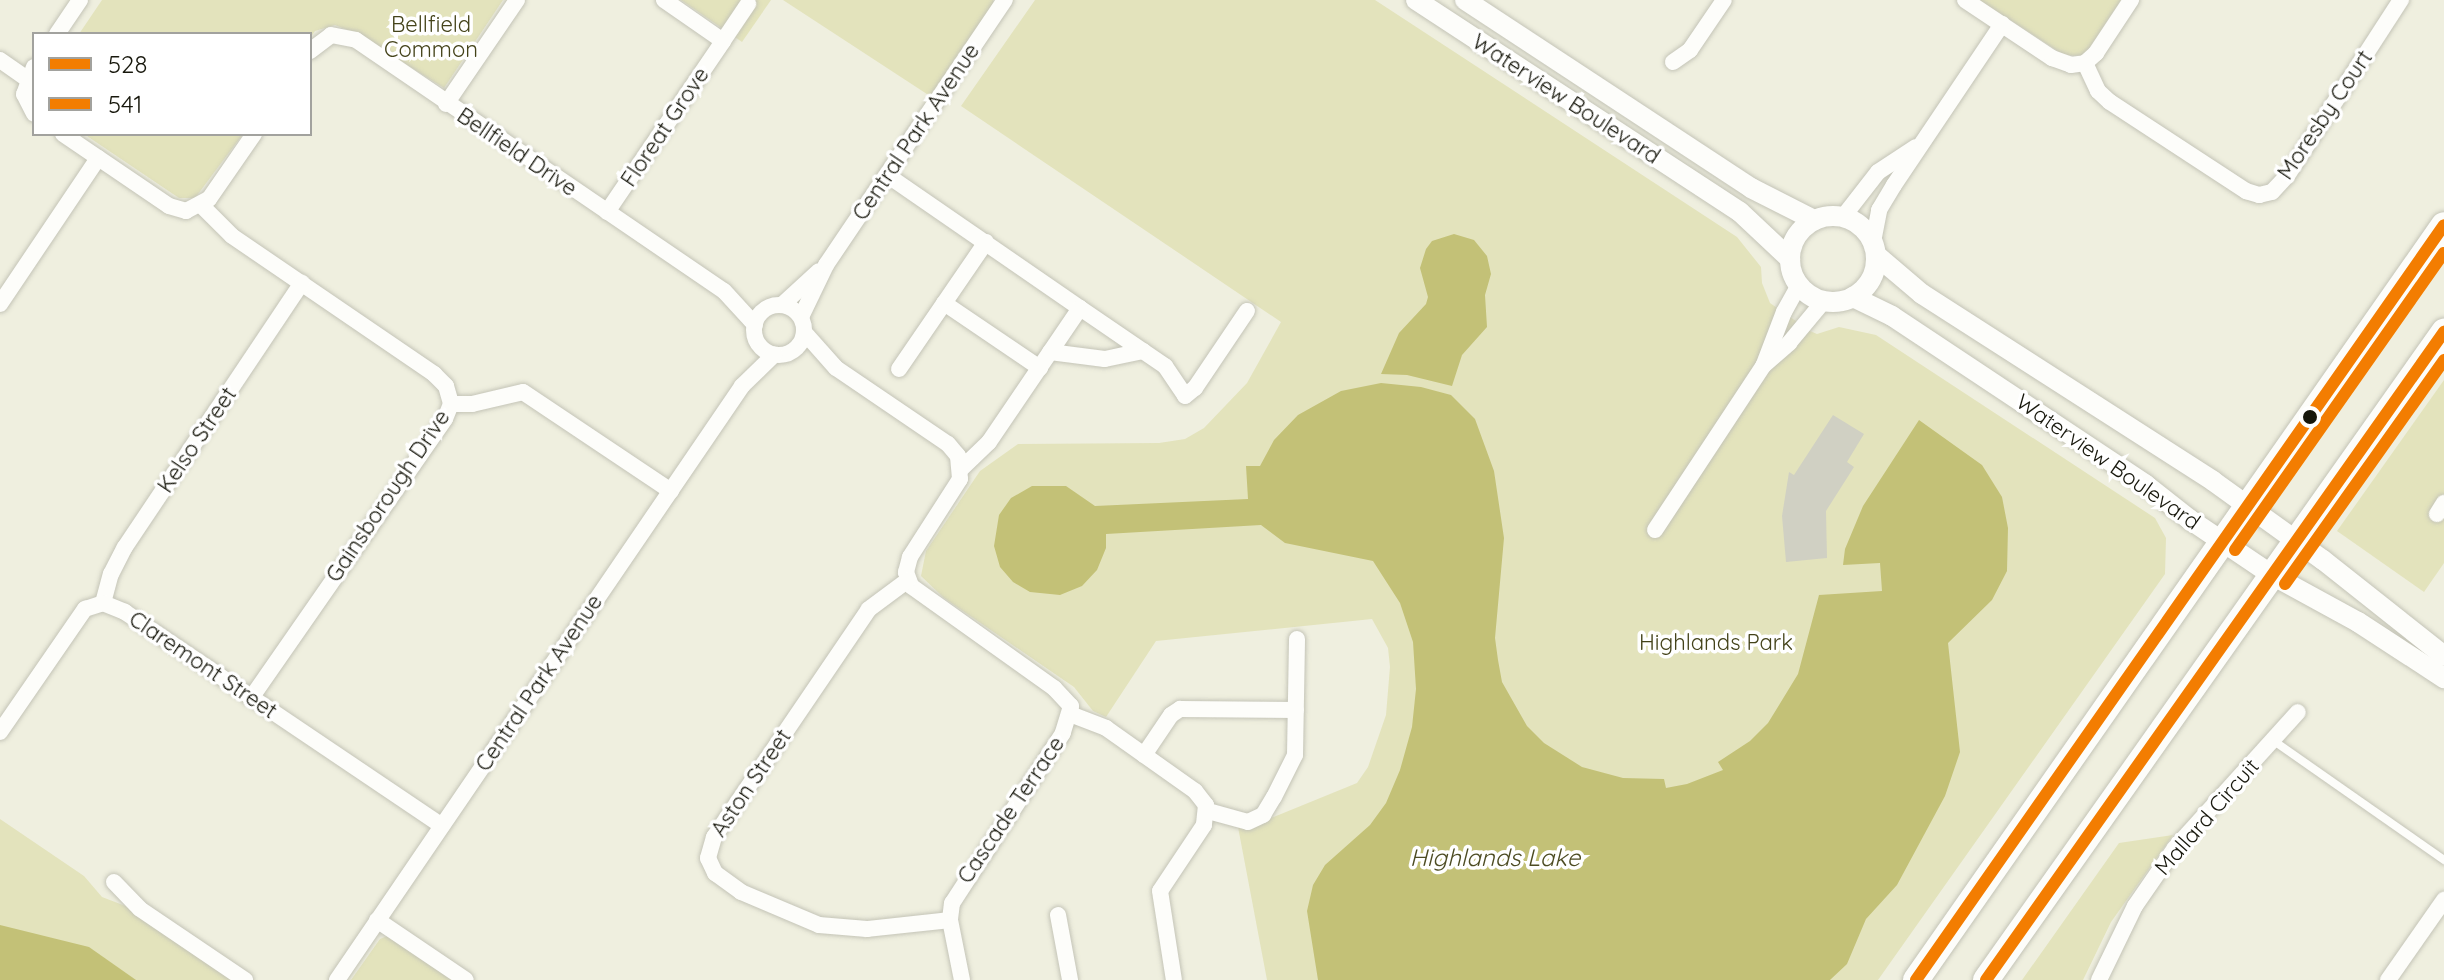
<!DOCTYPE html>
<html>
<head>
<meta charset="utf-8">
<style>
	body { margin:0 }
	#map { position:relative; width:2444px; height:980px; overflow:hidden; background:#efefdf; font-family:Quicksand,sans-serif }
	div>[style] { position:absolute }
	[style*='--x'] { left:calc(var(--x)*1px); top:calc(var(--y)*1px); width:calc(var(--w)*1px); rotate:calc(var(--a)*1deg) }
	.green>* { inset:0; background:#e3e3bc }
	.water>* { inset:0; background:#c3c177 }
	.building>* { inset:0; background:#d0d0c3 }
	.roads { filter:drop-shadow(0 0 2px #c4c4b7) drop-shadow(0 0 2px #c4c4b7) }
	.service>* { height:8px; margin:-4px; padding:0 4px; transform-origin:4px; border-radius:4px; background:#fdfdfa }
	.minor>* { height:16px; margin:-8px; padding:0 8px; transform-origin:8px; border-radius:8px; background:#fdfdfa }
	.minor>.ring { margin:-8px; padding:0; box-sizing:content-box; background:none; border:16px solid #fdfdfa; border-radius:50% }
	.tertiary>* { height:20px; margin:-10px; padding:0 10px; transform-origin:10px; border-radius:10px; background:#fdfdfa }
	.tertiary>.ring { margin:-10px; padding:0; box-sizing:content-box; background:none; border:20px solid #fdfdfa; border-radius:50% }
	.primary>* { height:26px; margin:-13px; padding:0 13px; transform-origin:13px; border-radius:13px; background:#fdfdfa }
	.bus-1>* { height:12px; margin:-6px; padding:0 6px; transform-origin:6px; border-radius:6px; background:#f37d01 }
	.bus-2>* { height:12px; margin:-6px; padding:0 6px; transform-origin:6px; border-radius:6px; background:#f37d01 }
	.dots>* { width:22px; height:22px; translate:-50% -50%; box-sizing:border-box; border:4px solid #fff; border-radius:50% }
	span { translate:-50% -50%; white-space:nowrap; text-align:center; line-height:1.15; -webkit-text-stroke:7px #fff; paint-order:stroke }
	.park-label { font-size:22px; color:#44431a }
	.street-label { font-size:22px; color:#17170c }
	.water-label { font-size:24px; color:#4d4c23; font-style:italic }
	.legend { position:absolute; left:32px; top:32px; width:280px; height:104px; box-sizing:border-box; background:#fff; border:2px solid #a2a29e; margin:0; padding:10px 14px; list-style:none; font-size:24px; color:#17170c }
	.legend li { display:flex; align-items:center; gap:16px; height:40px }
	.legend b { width:40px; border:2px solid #a2a29e }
</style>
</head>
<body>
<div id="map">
	<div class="green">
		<div style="clip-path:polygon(102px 0,503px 0,444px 88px,358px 34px,335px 25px,315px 31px,310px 38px,310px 34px,79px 34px)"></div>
		<div style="clip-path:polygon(681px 0,771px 0,742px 42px)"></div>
		<div style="clip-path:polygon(783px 0,993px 0,994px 4px,933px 98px)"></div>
		<div style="clip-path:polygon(1035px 0,1375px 0,1737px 237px,1761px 267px,1762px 283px,1770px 303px,1810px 331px,1817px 334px,1839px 327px,1876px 335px,2155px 518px,2166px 538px,2165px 574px,1878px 980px,1267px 980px,1238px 827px,1264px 821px,1357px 783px,1368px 767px,1386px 715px,1390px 667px,1388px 648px,1372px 619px,1156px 641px,1106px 717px,1093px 711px,1074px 687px,944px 598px,921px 576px,926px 551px,980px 471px,1018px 444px,1159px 443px,1185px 439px,1204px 428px,1247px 383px,1281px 322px,961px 106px)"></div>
		<div style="clip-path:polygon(1979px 0,2121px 0,2084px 56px,2064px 55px)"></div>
		<div style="clip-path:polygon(84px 134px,243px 134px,195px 198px,179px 198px)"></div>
		<div style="clip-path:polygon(2444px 380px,2444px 563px,2424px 592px,2337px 531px)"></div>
		<div style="clip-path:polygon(0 819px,84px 876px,102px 897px,128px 907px,232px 980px,0 980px)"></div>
		<div style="clip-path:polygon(2173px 835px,2111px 922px,2083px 980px,2022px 980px,2119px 843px)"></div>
		<div style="clip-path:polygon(387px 936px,453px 980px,351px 980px,380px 939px)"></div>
	</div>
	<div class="water">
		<div style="clip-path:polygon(1454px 234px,1474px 240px,1487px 256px,1491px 274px,1485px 295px,1487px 327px,1462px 355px,1452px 386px,1407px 375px,1381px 374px,1399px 333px,1426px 304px,1428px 297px,1420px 268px,1426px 249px,1432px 241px)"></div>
		<div style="clip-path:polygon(1381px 383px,1421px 387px,1451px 395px,1475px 419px,1494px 471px,1504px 538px,1495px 638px,1498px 660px,1502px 682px,1527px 726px,1544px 743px,1582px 767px,1623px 778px,1664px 779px,1666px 788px,1687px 784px,1723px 770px,1718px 762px,1750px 741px,1768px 723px,1798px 674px,1819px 595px,1882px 591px,1880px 563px,1843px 565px,1845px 549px,1863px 506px,1919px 420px,1982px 465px,2002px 497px,2008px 528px,2007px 571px,1992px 600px,1948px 643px,1960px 752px,1945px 796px,1897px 885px,1866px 919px,1847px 964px,1830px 980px,1318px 980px,1307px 911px,1313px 885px,1325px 865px,1370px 825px,1386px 803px,1400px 770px,1412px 727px,1416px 689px,1413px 642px,1400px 603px,1373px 561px,1285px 543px,1261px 525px,1106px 534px,1106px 548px,1097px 570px,1082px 586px,1060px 595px,1030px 592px,1013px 582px,1000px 567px,994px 546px,999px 515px,1011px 498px,1032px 486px,1066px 486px,1095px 506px,1248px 499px,1246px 466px,1260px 466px,1274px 440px,1298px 415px,1341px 391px)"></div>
		<div style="clip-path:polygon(0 925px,89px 947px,136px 980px,0 980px)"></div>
	</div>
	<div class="building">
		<div style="clip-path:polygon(1833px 415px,1864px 434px,1847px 462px,1854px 467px,1826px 511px,1827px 558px,1786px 562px,1782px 516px,1789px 472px,1794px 475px)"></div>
	</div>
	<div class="roads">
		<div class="service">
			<div style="--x:2274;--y:741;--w:208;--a:35"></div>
		</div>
		<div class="minor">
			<div style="--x:1965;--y:0;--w:105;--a:33.7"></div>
			<div style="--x:2052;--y:58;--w:20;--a:20"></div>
			<div style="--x:2071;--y:65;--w:14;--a:-8"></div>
			<div style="--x:2085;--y:63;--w:15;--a:-42"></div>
			<div style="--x:2096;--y:53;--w:64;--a:-56.6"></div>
			<div style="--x:57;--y:34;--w:41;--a:-55.9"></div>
			<div style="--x:723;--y:41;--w:45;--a:-56"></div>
			<div style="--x:310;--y:51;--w:26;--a:-37"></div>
			<div style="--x:331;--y:35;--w:25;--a:11"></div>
			<div style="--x:356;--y:40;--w:445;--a:34.3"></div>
			<div style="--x:724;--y:291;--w:46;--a:47.6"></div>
			<div style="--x:0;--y:60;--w:33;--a:35"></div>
			<div style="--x:1673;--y:62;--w:21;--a:-35"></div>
			<div style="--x:1690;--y:50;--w:60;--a:-55.8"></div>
			<div style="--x:2085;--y:63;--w:31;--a:65"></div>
			<div style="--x:2098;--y:91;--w:16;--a:43"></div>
			<div style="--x:2110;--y:102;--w:163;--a:33.2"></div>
			<div style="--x:2246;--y:191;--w:14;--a:17"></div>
			<div style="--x:2259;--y:195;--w:13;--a:-13"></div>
			<div style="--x:2272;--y:192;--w:22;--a:-47"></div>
			<div style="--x:2287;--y:176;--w:210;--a:-57.1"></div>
			<div style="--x:34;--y:67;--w:29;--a:110"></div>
			<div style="--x:24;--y:94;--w:22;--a:63"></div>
			<div style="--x:446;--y:104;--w:126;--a:-55.7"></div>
			<div style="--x:63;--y:134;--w:128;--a:34.2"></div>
			<div style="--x:169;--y:206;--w:18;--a:16"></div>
			<div style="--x:186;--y:211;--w:26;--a:-28"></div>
			<div style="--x:209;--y:199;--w:79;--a:-55.3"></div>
			<div style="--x:887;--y:175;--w:234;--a:34.6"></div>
			<div style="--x:202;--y:206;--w:42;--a:45"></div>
			<div style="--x:232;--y:236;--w:245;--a:34.3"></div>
			<div style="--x:434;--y:374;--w:17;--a:45"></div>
			<div style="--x:446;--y:386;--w:19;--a:74"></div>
			<div style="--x:451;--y:404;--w:16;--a:112"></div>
			<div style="--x:445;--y:419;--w:340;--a:124.8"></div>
			<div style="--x:607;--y:212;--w:207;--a:-55.8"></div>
			<div style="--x:723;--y:41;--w:72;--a:-145.2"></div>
			<div style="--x:1843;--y:217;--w:57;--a:-52.1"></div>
			<div style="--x:1878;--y:172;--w:45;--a:-33.3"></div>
			<div style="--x:1873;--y:242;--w:33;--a:-79"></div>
			<div style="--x:1879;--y:210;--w:29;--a:-59"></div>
			<div style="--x:1894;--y:185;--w:194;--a:-56.1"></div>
			<div style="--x:944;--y:303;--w:116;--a:34.1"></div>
			<div style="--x:0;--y:304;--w:176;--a:-56.1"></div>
			<div style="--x:782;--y:305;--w:50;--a:-42.6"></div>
			<div class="ring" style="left:754px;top:305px;width:34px;height:34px"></div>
			<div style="--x:801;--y:317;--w:58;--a:-64.3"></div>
			<div style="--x:826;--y:265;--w:320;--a:-56"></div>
			<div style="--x:804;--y:332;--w:48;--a:48.4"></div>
			<div style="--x:836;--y:368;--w:135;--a:34.2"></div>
			<div style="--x:948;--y:444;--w:16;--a:50"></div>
			<div style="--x:958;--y:456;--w:23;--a:85"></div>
			<div style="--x:960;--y:479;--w:93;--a:122.7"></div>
			<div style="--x:910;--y:557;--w:16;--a:105"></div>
			<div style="--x:906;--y:572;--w:15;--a:70"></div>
			<div style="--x:911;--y:586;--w:176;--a:35.5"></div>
			<div style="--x:1054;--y:688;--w:25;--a:47"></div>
			<div style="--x:1071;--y:706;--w:28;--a:107"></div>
			<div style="--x:1063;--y:733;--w:203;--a:123.1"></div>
			<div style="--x:952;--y:903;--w:17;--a:97"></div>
			<div style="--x:950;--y:920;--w:61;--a:78.7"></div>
			<div style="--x:1050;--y:352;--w:55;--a:7.3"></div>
			<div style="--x:1105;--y:359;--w:39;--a:-12"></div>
			<div style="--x:1764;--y:364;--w:56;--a:-69"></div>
			<div style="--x:1784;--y:312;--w:31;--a:-61"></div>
			<div style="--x:899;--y:369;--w:154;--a:-55.6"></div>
			<div style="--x:451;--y:404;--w:21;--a:0"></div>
			<div style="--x:472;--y:404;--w:52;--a:-13.2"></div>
			<div style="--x:523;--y:392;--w:178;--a:33.8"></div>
			<div style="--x:961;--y:469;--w:39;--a:-44"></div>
			<div style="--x:989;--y:442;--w:162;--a:-55.8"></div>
			<div style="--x:1080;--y:308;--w:103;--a:34.3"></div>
			<div style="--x:1165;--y:366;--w:36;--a:56"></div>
			<div style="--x:1185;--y:396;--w:13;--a:-39"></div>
			<div style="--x:1195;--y:388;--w:93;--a:-56"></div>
			<div style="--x:2437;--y:514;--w:13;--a:-58"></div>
			<div style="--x:1655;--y:530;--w:196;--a:-56.6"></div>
			<div style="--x:1763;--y:366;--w:35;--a:-41"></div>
			<div style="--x:1789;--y:343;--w:55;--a:-50.2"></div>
			<div style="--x:908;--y:580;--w:49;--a:143.4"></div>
			<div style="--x:869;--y:609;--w:276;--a:124.2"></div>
			<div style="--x:714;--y:837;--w:22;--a:106"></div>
			<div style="--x:708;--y:858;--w:17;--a:65"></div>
			<div style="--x:715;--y:873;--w:32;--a:36"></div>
			<div style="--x:741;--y:892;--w:85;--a:22.9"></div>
			<div style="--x:819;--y:925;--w:48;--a:4.8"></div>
			<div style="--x:867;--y:929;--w:83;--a:-6.2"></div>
			<div style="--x:103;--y:603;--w:30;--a:-75"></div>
			<div style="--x:111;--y:574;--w:30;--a:-63"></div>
			<div style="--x:125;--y:547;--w:318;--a:-56.2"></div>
			<div style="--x:1070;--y:714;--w:39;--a:21"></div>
			<div style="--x:1106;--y:728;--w:109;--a:35.3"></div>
			<div style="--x:1195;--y:791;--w:18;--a:52"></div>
			<div style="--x:1206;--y:805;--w:20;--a:96"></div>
			<div style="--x:1204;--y:825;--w:79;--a:123.7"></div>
			<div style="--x:1160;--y:891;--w:90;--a:81.1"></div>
			<div style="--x:0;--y:732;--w:150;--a:-55.4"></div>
			<div style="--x:85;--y:609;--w:19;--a:-18"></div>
			<div style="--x:103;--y:603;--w:24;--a:22"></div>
			<div style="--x:125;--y:612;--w:382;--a:34"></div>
			<div style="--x:1144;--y:755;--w:48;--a:-56"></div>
			<div style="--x:1171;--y:715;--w:11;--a:-34"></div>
			<div style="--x:1180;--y:709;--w:116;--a:0.5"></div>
			<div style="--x:1208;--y:811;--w:41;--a:15.4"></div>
			<div style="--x:1248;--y:822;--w:17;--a:-25"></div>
			<div style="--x:1263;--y:815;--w:21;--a:-59"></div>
			<div style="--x:1274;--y:797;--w:47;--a:-63.4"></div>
			<div style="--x:1295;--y:755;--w:116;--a:-89"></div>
			<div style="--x:114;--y:882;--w:37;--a:46"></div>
			<div style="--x:140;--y:909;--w:127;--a:34.1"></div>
			<div style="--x:1058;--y:915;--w:66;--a:79.5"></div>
			<div style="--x:377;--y:920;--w:107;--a:34"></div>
			<div style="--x:337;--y:980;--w:719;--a:-55.71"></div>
			<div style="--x:742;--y:386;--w:45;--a:-44.1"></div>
			<div style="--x:2099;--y:980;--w:82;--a:-64.1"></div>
			<div style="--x:2135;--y:906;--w:70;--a:-55.4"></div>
			<div style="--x:2175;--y:848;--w:183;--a:-47.9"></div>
			<div style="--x:2388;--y:980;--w:98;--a:-55"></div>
		</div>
		<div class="tertiary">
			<div style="--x:1416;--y:0;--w:387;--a:33.2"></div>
			<div style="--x:1740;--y:212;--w:69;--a:43.2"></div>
			<div style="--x:1465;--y:0;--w:342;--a:33.3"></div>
			<div style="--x:1751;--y:188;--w:71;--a:26.9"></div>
			<div class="ring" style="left:1790px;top:216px;width:66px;height:66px"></div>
			<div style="--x:1876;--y:255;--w:60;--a:40.3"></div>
			<div style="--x:1922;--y:294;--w:346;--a:32.7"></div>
			<div style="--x:2213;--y:481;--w:135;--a:35.7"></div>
			<div style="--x:2323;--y:560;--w:154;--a:38.4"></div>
			<div style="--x:1853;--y:297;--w:43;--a:26"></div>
			<div style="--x:1892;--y:316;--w:305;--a:33.6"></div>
			<div style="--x:2146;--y:485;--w:55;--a:38.3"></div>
			<div style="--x:2189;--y:519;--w:100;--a:34"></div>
			<div style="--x:2272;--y:575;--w:98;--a:28.7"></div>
			<div style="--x:2358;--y:622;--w:103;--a:33.1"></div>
		</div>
		<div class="primary">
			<div style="--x:1916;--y:980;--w:921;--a:-55.03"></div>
			<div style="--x:1986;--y:980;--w:794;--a:-54.75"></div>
		</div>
	</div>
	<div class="bus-1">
		<div style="--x:1916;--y:980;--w:921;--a:-55.03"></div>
		<div style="--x:1986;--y:980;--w:794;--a:-54.75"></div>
	</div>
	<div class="bus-2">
		<div style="--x:2235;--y:550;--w:363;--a:-54.9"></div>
		<div style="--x:2285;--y:584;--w:275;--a:-54.6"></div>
	</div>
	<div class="dots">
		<div style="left:2310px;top:417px;background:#17170c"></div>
	</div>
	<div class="park-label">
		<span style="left:431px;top:37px">Bellfield<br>Common</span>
		<span style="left:1716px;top:643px">Highlands Park</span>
	</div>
	<div class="street-label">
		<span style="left:1566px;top:99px;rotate:33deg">Waterview Boulevard</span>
		<span style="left:2325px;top:115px;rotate:-56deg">Moresby Court</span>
		<span style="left:665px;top:127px;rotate:-56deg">Floreat Grove</span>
		<span style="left:916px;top:132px;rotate:-56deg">Central Park Avenue</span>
		<span style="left:517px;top:152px;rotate:34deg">Bellfield Drive</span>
		<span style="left:197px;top:440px;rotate:-56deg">Kelso Street</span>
		<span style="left:2108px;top:462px;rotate:35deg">Waterview Boulevard</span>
		<span style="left:388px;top:496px;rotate:-56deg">Gainsborough Drive</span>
		<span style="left:203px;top:665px;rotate:34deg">Claremont Street</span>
		<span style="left:539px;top:683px;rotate:-56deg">Central Park Avenue</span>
		<span style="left:751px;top:783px;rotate:-56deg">Aston Street</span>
		<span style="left:1011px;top:810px;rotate:-56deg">Cascade Terrace</span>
		<span style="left:2207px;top:817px;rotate:-49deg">Mallard Circuit</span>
	</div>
	<div class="water-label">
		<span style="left:1495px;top:858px">Highlands Lake</span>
	</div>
	<ul class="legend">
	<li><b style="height:10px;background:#f37d01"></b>528</li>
	<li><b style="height:10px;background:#f37d01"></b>541</li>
	</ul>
</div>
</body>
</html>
